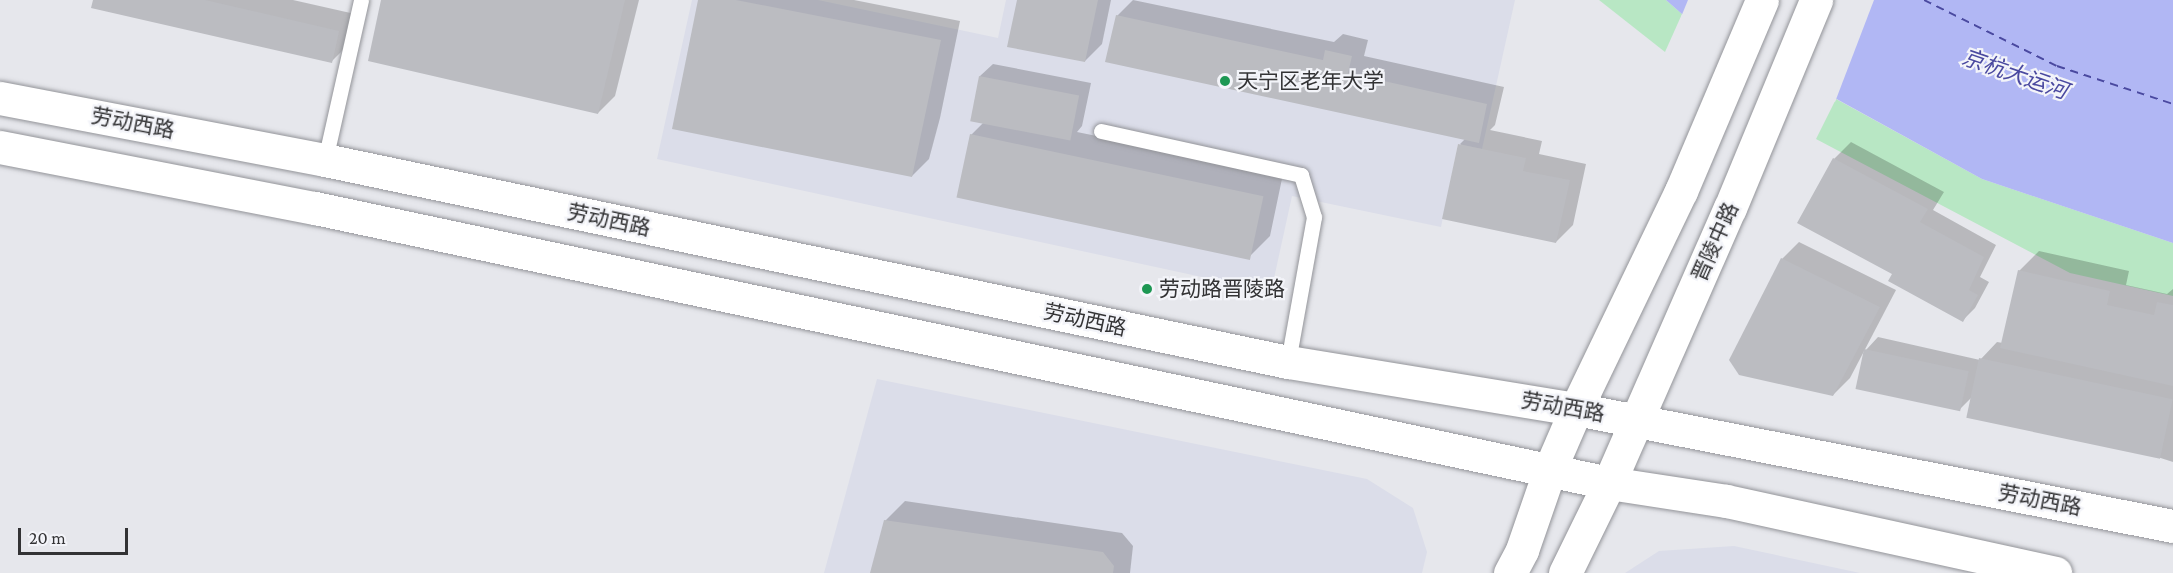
<!DOCTYPE html>
<html>
<head>
<meta charset="utf-8">
<style>
	body { margin:0 }
	#map { position:relative; width:2173px; height:573px; overflow:hidden; background:#e6e7ec; font-family:"Crimson Pro","Noto Sans SC",serif }
	div>[style] { position:absolute }
	[style*='--x'] { left:calc(var(--x)*1px); top:calc(var(--y)*1px); width:calc(var(--w)*1px); rotate:calc(var(--a)*1deg) }
	.built>* { inset:0; background:#dbdde9 }
	.green>* { inset:0; background:#b8e7c4 }
	.water>* { inset:0; background:#b1b7f4 }
	.pier>* { inset:0; background:#e6e7ec }
	.shadow>* { inset:0; background:#0003 }
	.ferry>* { height:1.5px; margin-top:-0.75px; transform-origin:0; background:repeating-linear-gradient(90deg,#4a49a0 0 8px,transparent 0 14px) }
	.building>* { inset:0; background:#bbbcc1; transform-origin:0 0 }
	.roads { filter:drop-shadow(0 0 2px #939499) drop-shadow(0 0 2px #939499) }
	.service>* { height:15px; margin:-7.5px; padding:0 7.5px; transform-origin:7.5px; border-radius:7.5px; background:#fff }
	.secondary>* { height:33px; margin:-16.5px; padding:0 16.5px; transform-origin:16.5px; border-radius:16.5px; background:#fff }
	.primary>* { height:33px; margin:-16.5px; padding:0 16.5px; transform-origin:16.5px; border-radius:16.5px; background:#fff }
	.dots>* { width:16px; height:16px; translate:-50% -50%; box-sizing:border-box; border:3px solid #f3f4f9; border-radius:50% }
	span { translate:-50% -50%; white-space:nowrap; text-align:center; line-height:1.15; -webkit-text-stroke:4.5px #f3f4f9; paint-order:stroke }
	.poi-label { font-size:21px; color:#333335 }
	.left { translate:0 -50%; text-align:left }
	.street-label { font-size:21px; color:#333335 }
	.water-label { font-size:22px; color:#4a49a0; font-style:italic }
	.scale { position:absolute; left:18px; top:528px; width:110px; height:27px; box-sizing:border-box; border:3px solid #333335; border-top:0; padding-left:8px; font-size:18px; line-height:21px; white-space:nowrap; color:#333335; -webkit-text-stroke:4px #f3f4f9; paint-order:stroke }
</style>
</head>
<body>
<div id="map">
	<div class="built">
		<div style="clip-path:polygon(692px 0,818px 0,998px 38px,1006px 0,1515px 0,1482px 149px,1458px 144px,1441px 227px,1292px 196px,1271px 292px,657px 159px)"></div>
		<div style="clip-path:polygon(877px 379px,1367px 479px,1413px 508px,1427px 552px,1422px 573px,824px 573px)"></div>
		<div style="clip-path:polygon(1734px 546px,1860px 573px,1625px 573px,1659px 551px)"></div>
	</div>
	<div class="green">
		<div style="clip-path:polygon(1599px 0,1666px 0,1682px 14px,1665px 52px)"></div>
		<div style="clip-path:polygon(1836px 99px,1982px 179px,2173px 243px,2173px 296px,2070px 273px,1816px 139px)"></div>
	</div>
	<div class="water">
		<div style="clip-path:polygon(1666px 0,2173px 0,2173px 243px,1982px 179px,1682px 14px)"></div>
	</div>
	<div class="pier">
		<div style="clip-path:polygon(1688px 0,1874px 0,1835px 102px,1681px 17px)"></div>
	</div>
	<div class="shadow">
		<div style="clip-path:polygon(95px 0,293px 0,355px 14px,348px 45px,331px 62px)"></div>
		<div style="clip-path:polygon(382px 0,639px 0,615px 96px,598px 113px)"></div>
		<div style="clip-path:polygon(700px 0,854px 0,960px 21px,940px 118px,929px 159px,912px 176px)"></div>
		<div style="clip-path:polygon(1019px 0,1111px 0,1102px 44px,1085px 61px)"></div>
		<div style="clip-path:polygon(1133px 0,1334px 42px,1343px 34px,1368px 40px,1364px 56px,1504px 87px,1495px 125px,1490px 130px,1542px 141px,1539px 154px,1586px 164px,1573px 225px,1556px 242px,1460px 144px,1465px 139px,1117px 16px)"></div>
		<div style="clip-path:polygon(993px 64px,1091px 83px,1082px 126px,1077px 132px,1283px 174px,1270px 236px,1250px 256px,971px 135px,984px 122px,980px 76px)"></div>
		<div style="clip-path:polygon(1851px 142px,1944px 192px,1933px 210px,1996px 245px,1980px 277px,1989px 282px,1975px 308px,1963px 320px,1894px 273px,1834px 159px)"></div>
		<div style="clip-path:polygon(1799px 242px,1896px 290px,1850px 378px,1833px 395px,1782px 259px)"></div>
		<div style="clip-path:polygon(2039px 251px,2129px 271px,2126px 285px,2167px 294px,2173px 289px,2173px 462px,1972px 397px,1959px 410px,1866px 350px,1878px 337px,1980px 360px,1997px 342px,2003px 343px,2019px 271px)"></div>
		<div style="clip-path:polygon(905px 501px,1122px 533px,1133px 546px,1130px 573px,871px 573px,885px 521px)"></div>
	</div>
	<div class="ferry">
		<div style="--x:1924;--y:0;--w:148;--a:26.4"></div>
		<div style="--x:2057;--y:66;--w:122;--a:18.1"></div>
	</div>
	<div class="building">
		<div style="clip-path:polygon(93px 0,205px 0,339px 31px,332px 63px,91px 8px)"></div>
		<div style="clip-path:polygon(381px 0,625px 0,598px 114px,368px 61px)"></div>
		<div style="clip-path:polygon(698px 0,736px 0,941px 40px,912px 177px,672px 129px)"></div>
		<div style="clip-path:polygon(1017px 0,1098px 0,1085px 62px,1007px 47px)"></div>
		<div style="clip-path:polygon(1116px 15px,1323px 60px,1325px 50px,1352px 56px,1348px 73px,1487px 104px,1479px 143px,1105px 62px)"></div>
		<div style="left:979px;top:76px;width:102px;height:46px;rotate:11deg"></div>
		<div style="left:970px;top:134px;width:300px;height:65px;rotate:12deg"></div>
		<div style="clip-path:polygon(1458px 144px,1526px 158px,1523px 171px,1570px 180px,1556px 243px,1442px 219px)"></div>
		<div style="clip-path:polygon(1833px 158px,1928px 209px,1920px 222px,1984px 257px,1969px 290px,1978px 295px,1963px 322px,1888px 281px,1892px 274px,1797px 223px)"></div>
		<div style="clip-path:polygon(1781px 258px,1880px 307px,1833px 396px,1739px 375px,1729px 360px)"></div>
		<div style="clip-path:polygon(2018px 270px,2110px 291px,2107px 305px,2154px 315px,2157px 302px,2173px 305px,2173px 386px,2000px 348px)"></div>
		<div style="left:1864px;top:349px;width:107px;height:41px;rotate:12deg"></div>
		<div style="left:1979px;top:358px;width:198px;height:61px;rotate:12deg"></div>
		<div style="clip-path:polygon(884px 520px,1103px 552px,1114px 566px,1113px 573px,870px 573px)"></div>
	</div>
	<div class="roads">
		<div class="service">
			<div style="--x:1101;--y:131;--w:205;--a:12.4"></div>
			<div style="--x:1301;--y:175;--w:44;--a:72.8"></div>
			<div style="--x:1314;--y:217;--w:147;--a:100.2"></div>
			<div style="--x:325;--y:160;--w:164;--a:-77.3"></div>
		</div>
		<div class="secondary">
			<div style="--x:1510;--y:573;--w:26;--a:-62"></div>
			<div style="--x:1522;--y:550;--w:86;--a:-70.9"></div>
			<div style="--x:1550;--y:469;--w:65;--a:-66.6"></div>
			<div style="--x:1576;--y:409;--w:242;--a:-64.3"></div>
			<div style="--x:1681;--y:191;--w:207;--a:-67"></div>
			<div style="--x:1565;--y:573;--w:100;--a:-63.9"></div>
			<div style="--x:1609;--y:483;--w:300;--a:-66.3"></div>
			<div style="--x:1730;--y:208;--w:225;--a:-67.5"></div>
		</div>
		<div class="primary">
			<div style="--x:0;--y:98;--w:331;--a:10.8"></div>
			<div style="--x:325;--y:160;--w:984;--a:11.85"></div>
			<div style="--x:1288;--y:362;--w:292;--a:9.3"></div>
			<div style="--x:1576;--y:409;--w:608;--a:11.09"></div>
			<div style="--x:0;--y:147;--w:321;--a:11"></div>
			<div style="--x:315;--y:208;--w:1323;--a:12"></div>
			<div style="--x:1609;--y:483;--w:118;--a:8.7"></div>
			<div style="--x:1726;--y:501;--w:337;--a:12.3"></div>
		</div>
	</div>
	<div class="dots">
		<div style="left:1225px;top:81px;background:#1d9753"></div>
		<div style="left:1147px;top:289px;background:#1d9753"></div>
	</div>
	<div class="poi-label">
		<span class="left" style="left:1237px;top:81px">天宁区老年大学</span>
		<span class="left" style="left:1159px;top:289px">劳动路晋陵路</span>
	</div>
	<div class="street-label">
		<span style="left:133px;top:123px;rotate:11deg">劳动西路</span>
		<span style="left:609px;top:220px;rotate:12deg">劳动西路</span>
		<span style="left:1715px;top:242px;rotate:-66deg">晋陵中路</span>
		<span style="left:1085px;top:320px;rotate:12deg">劳动西路</span>
		<span style="left:1563px;top:407px;rotate:10deg">劳动西路</span>
		<span style="left:2040px;top:500px;rotate:11deg">劳动西路</span>
	</div>
	<div class="water-label">
		<span style="left:2015px;top:74px;rotate:19deg">京杭大运河</span>
	</div>
	<div class="scale">20 m</div>
</div>
</body>
</html>
